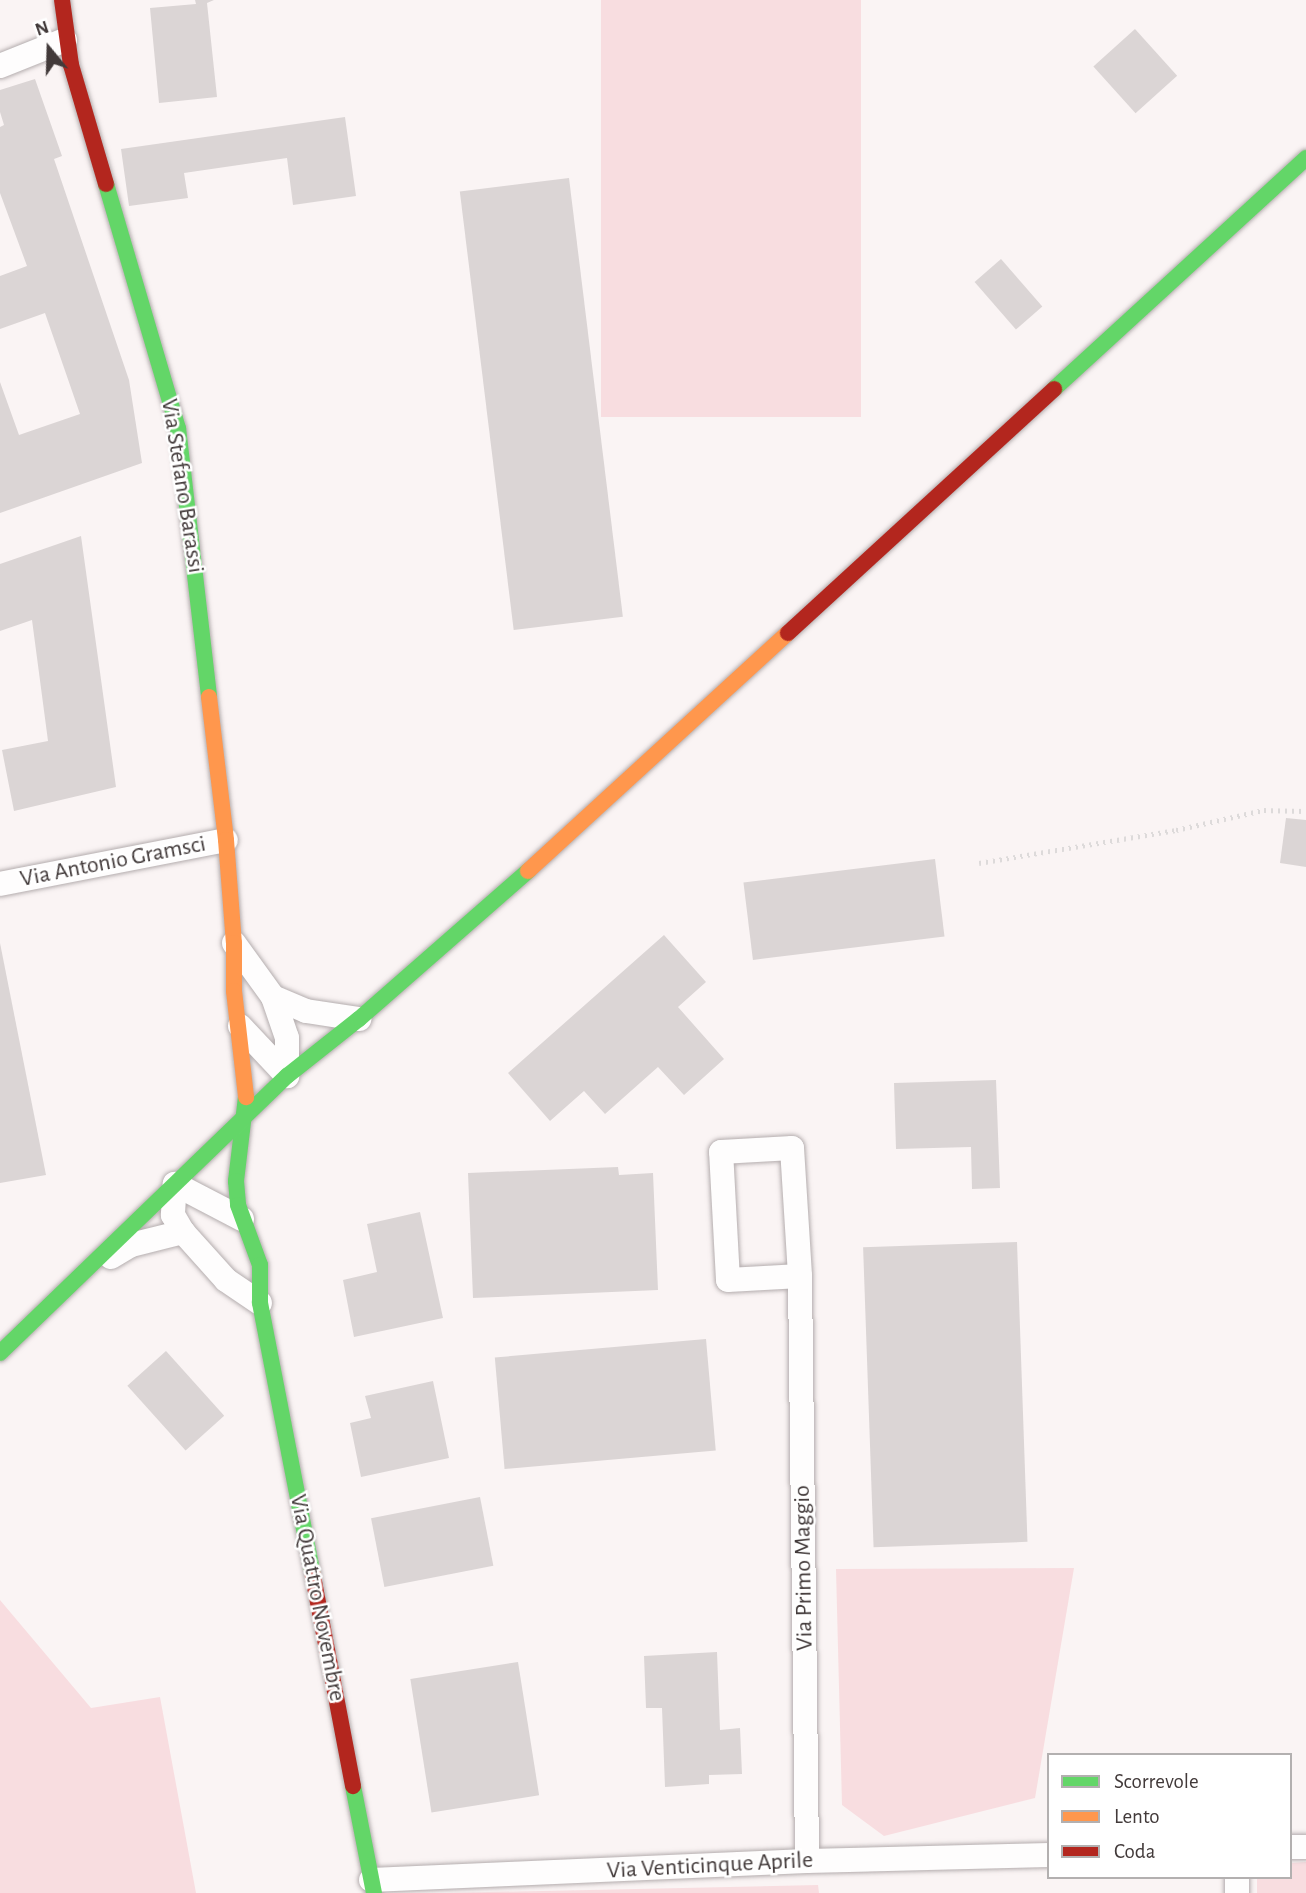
<!DOCTYPE html>
<html>
<head>
<meta charset="utf-8">
<style>
	body { margin:0 }
	#map { position:relative; width:1306px; height:1893px; overflow:hidden; background:#faf4f4; font-family:"Alegreya Sans",sans-serif }
	div>[style] { position:absolute }
	[style*='--x'] { left:calc(var(--x)*1px); top:calc(var(--y)*1px); width:calc(var(--w)*1px); rotate:calc(var(--a)*1deg) }
	.green>* { inset:0; background:#f8dde0; transform-origin:0 0 }
	.building>* { inset:0; background:#dbd5d5; transform-origin:0 0 }
	.path>* { height:4.5px; margin-top:-2.25px; transform-origin:0; background:repeating-linear-gradient(90deg,#dddada 0 2px,transparent 0 7px) }
	.roads { filter:drop-shadow(0 0 2px #b4adae) drop-shadow(0 0 2px #b4adae) }
	.street>* { height:24px; margin:-12px; padding:0 12px; transform-origin:12px; border-radius:12px; background:#fefdfd }
	.fast>* { height:16px; margin:-8px; padding:0 8px; transform-origin:8px; border-radius:8px; background:#63d668 }
	.slow>* { height:16px; margin:-8px; padding:0 8px; transform-origin:8px; border-radius:8px; background:#ff974d }
	.jam>* { height:16px; margin:-8px; padding:0 8px; transform-origin:8px; border-radius:8px; background:#b3261e }
	span { translate:-50% -50%; white-space:nowrap; text-align:center; line-height:1.15; -webkit-text-stroke:5px #fff; paint-order:stroke }
	.street-label { font-size:24px; color:#423a3a }
	.legend { position:absolute; left:1047px; top:1753px; width:245px; height:126px; box-sizing:border-box; background:#fff; border:2px solid #b3b0b0; margin:0; padding:9px 12px; list-style:none; font-size:21px; color:#423a3a }
	.legend li { display:flex; align-items:center; gap:14px; height:35px }
	.legend b { width:35px; border:2px solid #b3b0b0 }
	.north { position:absolute; left:14px; top:14px; width:70px; height:70px; -webkit-text-stroke:5px #fff; paint-order:stroke; rotate:341deg; font-size:19px; font-weight:700; line-height:28px; text-align:center; color:#423a3a }
	.north::after { content:''; display:block; margin:auto; width:24px; height:32px; background:#423a3a; clip-path:polygon(50% 0,100% 100%,50% 72%,0 100%) }
</style>
</head>
<body>
<div id="map">
	<div class="green">
		<div style="left:601px;top:0;width:260px;height:417px"></div>
		<div style="clip-path:polygon(1074px 1568px,1035px 1798px,884px 1836px,842px 1805px,836px 1569px)"></div>
		<div style="clip-path:polygon(0 1600px,91px 1708px,160px 1697px,196px 1893px,0 1893px)"></div>
		<div style="clip-path:polygon(1306px 1862px,1306px 1893px,1257px 1893px,1257px 1877px,1290px 1877px,1290px 1863px)"></div>
		<div style="clip-path:polygon(818px 1885px,819px 1893px,445px 1893px)"></div>
	</div>
	<div class="building">
		<div style="clip-path:polygon(195px 0,214px 0,207px 3px,217px 97px,159px 103px,150px 8px,196px 4px)"></div>
		<div style="left:1135px;top:29px;width:63px;height:56px;rotate:48deg"></div>
		<div style="clip-path:polygon(35px 79px,62px 156px,54px 159px,129px 380px,142px 463px,0 513px,0 382px,19px 435px,80px 414px,45px 313px,0 329px,0 276px,27px 266px,0 193px,0 127px,4px 125px,0 112px,0 90px)"></div>
		<div style="clip-path:polygon(345px 117px,356px 196px,293px 205px,287px 158px,184px 173px,188px 198px,129px 206px,121px 149px)"></div>
		<div style="left:569px;top:178px;width:442px;height:110px;rotate:83deg"></div>
		<div style="left:1001px;top:259px;width:63px;height:35px;rotate:49deg"></div>
		<div style="clip-path:polygon(81px 536px,116px 787px,14px 811px,2px 750px,48px 741px,32px 620px,0 631px,0 564px)"></div>
		<div style="clip-path:polygon(1286px 818px,1306px 820px,1306px 867px,1280px 863px)"></div>
		<div style="left:935px;top:859px;width:78px;height:193px;rotate:83deg"></div>
		<div style="clip-path:polygon(664px 935px,706px 982px,678px 1007px,724px 1059px,684px 1095px,658px 1067px,605px 1114px,584px 1091px,550px 1121px,508px 1073px)"></div>
		<div style="clip-path:polygon(0 943px,46px 1175px,0 1183px)"></div>
		<div style="clip-path:polygon(996px 1080px,1000px 1188px,972px 1189px,971px 1147px,896px 1149px,894px 1083px)"></div>
		<div style="clip-path:polygon(618px 1167px,619px 1175px,653px 1173px,658px 1290px,473px 1298px,468px 1173px)"></div>
		<div style="clip-path:polygon(420px 1212px,443px 1318px,354px 1337px,343px 1280px,377px 1272px,367px 1224px)"></div>
		<div style="left:1017px;top:1242px;width:300px;height:154px;rotate:88deg"></div>
		<div style="left:706px;top:1339px;width:112px;height:212px;rotate:85deg"></div>
		<div style="left:166px;top:1351px;width:87px;height:52px;rotate:48deg"></div>
		<div style="clip-path:polygon(433px 1381px,449px 1458px,361px 1477px,350px 1423px,371px 1418px,365px 1396px)"></div>
		<div style="left:480px;top:1497px;width:70px;height:111px;rotate:79deg"></div>
		<div style="clip-path:polygon(717px 1652px,720px 1730px,740px 1728px,742px 1774px,709px 1775px,709px 1784px,665px 1787px,662px 1708px,646px 1708px,644px 1656px)"></div>
		<div style="left:518px;top:1662px;width:135px;height:109px;rotate:81deg"></div>
	</div>
	<div class="path">
		<div style="--x:979;--y:863;--w:200;--a:-9.5"></div>
		<div style="--x:1176;--y:830;--w:90;--a:-12.8"></div>
		<div style="--x:1264;--y:810;--w:42;--a:1.4"></div>
	</div>
	<div class="roads">
		<div class="street">
			<div style="--x:0;--y:66;--w:70;--a:-21.8"></div>
			<div style="--x:0;--y:884;--w:230;--a:-11"></div>
			<div style="--x:234;--y:943;--w:67;--a:54.2"></div>
			<div style="--x:273;--y:997;--w:43;--a:71.1"></div>
			<div style="--x:287;--y:1038;--w:38;--a:90"></div>
			<div style="--x:273;--y:997;--w:36;--a:23"></div>
			<div style="--x:306;--y:1011;--w:54;--a:8.6"></div>
			<div style="--x:240;--y:1026;--w:69;--a:46.8"></div>
			<div style="--x:242;--y:1219;--w:76;--a:-152.4"></div>
			<div style="--x:175;--y:1184;--w:31;--a:94"></div>
			<div style="--x:173;--y:1215;--w:20;--a:60"></div>
			<div style="--x:183;--y:1232;--w:64;--a:48.1"></div>
			<div style="--x:226;--y:1280;--w:41;--a:34.1"></div>
			<div style="--x:111;--y:1257;--w:23;--a:-31"></div>
			<div style="--x:131;--y:1245;--w:54;--a:-14"></div>
			<div style="--x:800;--y:1276;--w:72;--a:176.8"></div>
			<div style="--x:728;--y:1280;--w:128;--a:-93.1"></div>
			<div style="--x:721;--y:1152;--w:71;--a:-3.2"></div>
			<div style="--x:792;--y:1148;--w:128;--a:86.4"></div>
			<div style="--x:800;--y:1276;--w:585;--a:89.31"></div>
			<div style="--x:1290;--y:1847;--w:16;--a:0"></div>
			<div style="--x:1237;--y:1877;--w:16;--a:90"></div>
			<div style="--x:371;--y:1880;--w:436;--a:-2.5"></div>
			<div style="--x:807;--y:1861;--w:242;--a:-1.4"></div>
		</div>
		<div class="fast">
			<div style="--x:106;--y:184;--w:254;--a:73.6"></div>
			<div style="--x:178;--y:428;--w:271;--a:83.4"></div>
			<div style="--x:1054;--y:389;--w:342;--a:-42.5"></div>
			<div style="--x:246;--y:1097;--w:85;--a:96.8"></div>
			<div style="--x:236;--y:1181;--w:24;--a:85"></div>
			<div style="--x:238;--y:1205;--w:64;--a:69.9"></div>
			<div style="--x:260;--y:1265;--w:38;--a:90"></div>
			<div style="--x:260;--y:1303;--w:273;--a:79"></div>
			<div style="--x:0;--y:1353;--w:399;--a:-44"></div>
			<div style="--x:287;--y:1076;--w:92;--a:-38.4"></div>
			<div style="--x:359;--y:1019;--w:225;--a:-41.2"></div>
			<div style="--x:353;--y:1786;--w:109;--a:78.9"></div>
		</div>
		<div class="slow">
			<div style="--x:209;--y:697;--w:144;--a:83.2"></div>
			<div style="--x:226;--y:840;--w:103;--a:85.6"></div>
			<div style="--x:234;--y:943;--w:48;--a:90"></div>
			<div style="--x:234;--y:991;--w:107;--a:83.5"></div>
			<div style="--x:528;--y:871;--w:352;--a:-42.5"></div>
		</div>
		<div class="jam">
			<div style="--x:62;--y:0;--w:66;--a:82.1"></div>
			<div style="--x:71;--y:65;--w:124;--a:73.6"></div>
			<div style="--x:788;--y:633;--w:361;--a:-42.5"></div>
			<div style="--x:312;--y:1571;--w:219;--a:79.2"></div>
		</div>
	</div>
	<div class="street-label">
		<span style="left:182px;top:486px;rotate:81deg">Via Stefano Barassi</span>
		<span style="left:113px;top:862px;rotate:-11deg">Via Antonio Gramsci</span>
		<span style="left:804px;top:1568px;rotate:-91deg">Via Primo Maggio</span>
		<span style="left:317px;top:1598px;rotate:79deg">Via Quattro Novembre</span>
		<span style="left:710px;top:1866px;rotate:-3deg">Via Venticinque Aprile</span>
	</div>
	<ul class="legend">
	<li><b style="height:9px;background:#63d668"></b>Scorrevole</li>
	<li><b style="height:9px;background:#ff974d"></b>Lento</li>
	<li><b style="height:9px;background:#b3261e"></b>Coda</li>
	</ul>
	<div class="north">N</div>
</div>
</body>
</html>
